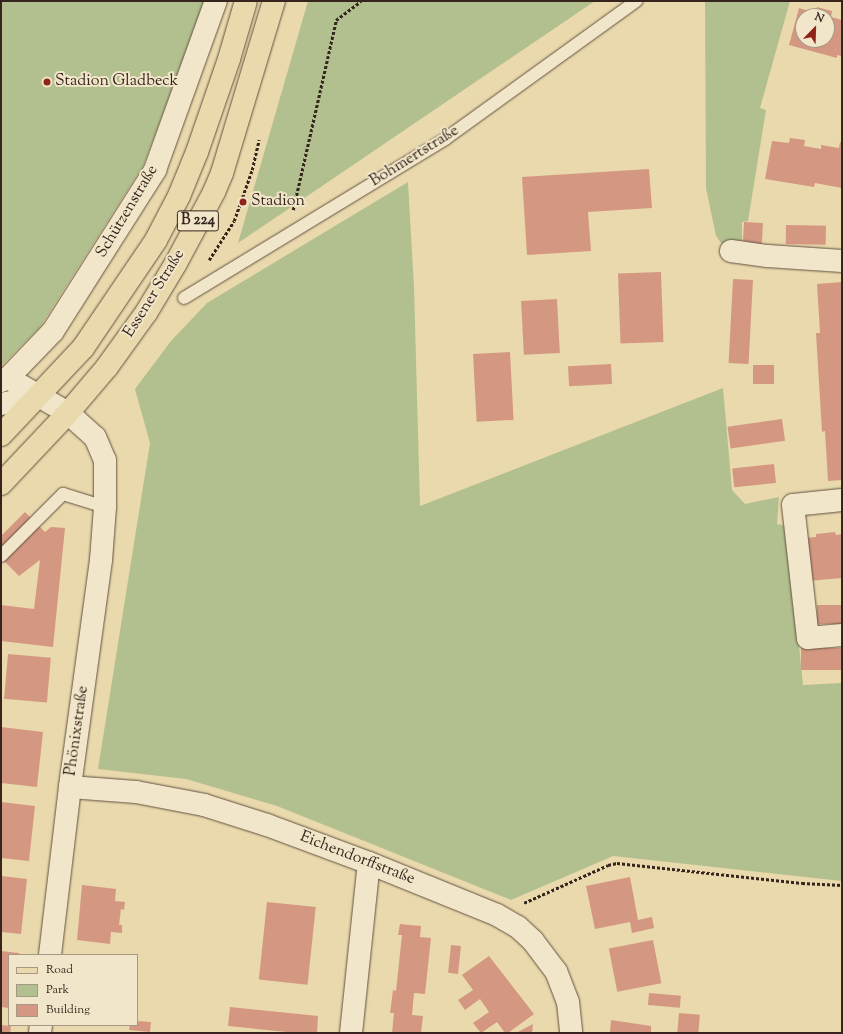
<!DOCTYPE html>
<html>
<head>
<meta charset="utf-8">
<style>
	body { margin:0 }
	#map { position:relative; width:843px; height:1034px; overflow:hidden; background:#ead9ac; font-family:"Sorts Mill Goudy",serif }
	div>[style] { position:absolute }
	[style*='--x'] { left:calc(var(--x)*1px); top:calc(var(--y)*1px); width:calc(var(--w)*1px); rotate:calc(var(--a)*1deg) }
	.green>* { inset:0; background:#b1c08e }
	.building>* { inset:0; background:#d49882; transform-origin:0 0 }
	.path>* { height:2.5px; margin-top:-1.25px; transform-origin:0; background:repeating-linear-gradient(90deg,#36241d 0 3px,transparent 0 5px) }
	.roads { filter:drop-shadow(0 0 1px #635141) drop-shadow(0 0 1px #635141) }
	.service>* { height:12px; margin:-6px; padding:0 6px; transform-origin:6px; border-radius:6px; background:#f1e6c9 }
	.minor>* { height:22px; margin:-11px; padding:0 11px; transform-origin:11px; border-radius:11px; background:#f1e6c9 }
	.primary>* { height:22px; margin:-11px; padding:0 11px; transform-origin:11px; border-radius:11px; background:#ead9ac }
	.dots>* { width:11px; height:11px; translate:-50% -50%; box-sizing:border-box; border:2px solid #f1e6c9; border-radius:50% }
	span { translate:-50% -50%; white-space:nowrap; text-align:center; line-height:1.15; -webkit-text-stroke:4px #f1e6c9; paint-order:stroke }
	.shield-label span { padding:1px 3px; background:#f1e6c9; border:1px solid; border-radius:3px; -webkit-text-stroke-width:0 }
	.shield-label { font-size:15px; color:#36241d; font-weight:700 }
	.poi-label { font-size:16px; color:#36241d }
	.left { translate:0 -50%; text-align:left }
	.street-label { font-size:16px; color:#36241d }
	.frame { position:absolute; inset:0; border:2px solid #36241d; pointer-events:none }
	.legend { position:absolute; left:8px; top:954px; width:130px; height:72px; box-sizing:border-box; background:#f1e6c9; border:1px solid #a69884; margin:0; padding:5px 7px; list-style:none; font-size:12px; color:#36241d }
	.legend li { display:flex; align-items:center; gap:8px; height:20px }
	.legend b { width:20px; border:1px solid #a69884 }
	.north { position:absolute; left:795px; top:8px; width:40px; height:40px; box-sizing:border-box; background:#f1e6c9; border:1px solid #a69884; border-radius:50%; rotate:23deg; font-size:11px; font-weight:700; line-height:16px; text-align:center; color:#36241d }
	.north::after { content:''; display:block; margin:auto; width:14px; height:18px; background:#8f2418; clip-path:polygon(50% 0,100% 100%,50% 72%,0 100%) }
</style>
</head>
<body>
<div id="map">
	<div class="green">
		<div style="clip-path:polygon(1px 1px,205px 1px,144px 164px,40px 327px,1px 366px)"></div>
		<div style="clip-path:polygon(308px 1px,595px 1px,238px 243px)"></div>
		<div style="clip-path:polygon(705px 1px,790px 1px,760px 108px,766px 110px,748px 221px,742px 222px,742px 248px,722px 244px,716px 236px,706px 188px)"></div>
		<div style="clip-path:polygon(408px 182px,414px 287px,420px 506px,723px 388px,732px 490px,745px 504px,779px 497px,777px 524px,787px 526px,803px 685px,842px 683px,842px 881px,613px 856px,511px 900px,277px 806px,186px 779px,98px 769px,150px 443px,135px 389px,171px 341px,207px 303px)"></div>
	</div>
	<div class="building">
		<div style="clip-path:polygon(evenodd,817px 7px,832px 11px,831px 17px,842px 20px,842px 56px,837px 55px,837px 58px,789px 45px,799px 8px,816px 13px,817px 7px,803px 16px,827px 16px,827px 40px,803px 40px,803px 16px)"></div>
		<div style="clip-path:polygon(790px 138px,805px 140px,804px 146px,821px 149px,821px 145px,839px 148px,840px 142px,842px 142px,842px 188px,815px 183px,814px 187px,765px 179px,772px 141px,789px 143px)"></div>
		<div style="clip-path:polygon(649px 169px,652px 208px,588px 212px,591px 251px,527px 255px,522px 177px)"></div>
		<div style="left:744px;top:222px;width:19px;height:21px;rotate:3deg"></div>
		<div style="left:786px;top:225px;width:40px;height:19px;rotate:1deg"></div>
		<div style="left:661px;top:272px;width:70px;height:43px;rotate:88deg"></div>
		<div style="left:733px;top:279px;width:20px;height:84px;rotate:3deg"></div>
		<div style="clip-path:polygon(842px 282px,842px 480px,828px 481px,825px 431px,822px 432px,816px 333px,820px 333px,817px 284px)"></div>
		<div style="left:557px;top:299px;width:54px;height:36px;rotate:87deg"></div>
		<div style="left:510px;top:352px;width:68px;height:37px;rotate:87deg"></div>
		<div style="left:611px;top:364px;width:20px;height:43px;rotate:87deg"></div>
		<div style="left:753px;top:365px;width:21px;height:19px"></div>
		<div style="left:782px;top:419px;width:22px;height:55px;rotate:82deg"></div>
		<div style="left:774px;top:464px;width:19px;height:42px;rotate:84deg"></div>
		<div style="clip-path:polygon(25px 512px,45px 532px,51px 527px,65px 528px,53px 647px,1px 641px,1px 605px,34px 609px,40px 560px,19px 576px,1px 558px,1px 536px)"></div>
		<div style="clip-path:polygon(835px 532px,836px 535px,842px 534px,842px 578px,808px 581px,804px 538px,816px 537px,816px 534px)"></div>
		<div style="left:842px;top:605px;width:19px;height:25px;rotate:90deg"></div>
		<div style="left:842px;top:648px;width:22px;height:41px;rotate:90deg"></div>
		<div style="left:8px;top:654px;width:43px;height:45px;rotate:5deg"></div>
		<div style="clip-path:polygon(1px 727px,43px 732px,37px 787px,1px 783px)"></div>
		<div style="clip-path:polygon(1px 802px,35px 806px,29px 861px,1px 858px)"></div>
		<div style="clip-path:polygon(1px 876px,27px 879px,21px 934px,1px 932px)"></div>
		<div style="clip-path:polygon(630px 877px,638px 920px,652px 917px,654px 928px,632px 933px,630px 922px,595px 929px,586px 886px)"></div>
		<div style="clip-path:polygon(82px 885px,116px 889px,115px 901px,125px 902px,124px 910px,121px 909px,119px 925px,122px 925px,122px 933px,111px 932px,110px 944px,77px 940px)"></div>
		<div style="left:267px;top:902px;width:49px;height:78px;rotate:6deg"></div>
		<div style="clip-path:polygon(400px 924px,421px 926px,420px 937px,431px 938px,425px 994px,414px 993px,412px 1015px,423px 1016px,421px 1033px,392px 1033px,394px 1013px,390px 1013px,393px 990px,396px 991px,402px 935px,398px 935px)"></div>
		<div style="left:653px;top:940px;width:44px;height:45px;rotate:79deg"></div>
		<div style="left:451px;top:945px;width:10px;height:28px;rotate:6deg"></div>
		<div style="clip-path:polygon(1px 951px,19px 953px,19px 955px,9px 955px,9px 1008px,1px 1007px)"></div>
		<div style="clip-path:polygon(489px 956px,534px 1014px,508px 1033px,505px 1033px,497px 1022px,481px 1033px,473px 1023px,489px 1012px,480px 999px,465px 1010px,458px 1000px,473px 990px,462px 975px)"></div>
		<div style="left:649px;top:993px;width:32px;height:12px;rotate:5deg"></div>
		<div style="clip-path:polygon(230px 1007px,318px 1016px,317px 1033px,297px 1033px,228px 1026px)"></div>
		<div style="left:679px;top:1013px;width:21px;height:20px;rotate:5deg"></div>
		<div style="clip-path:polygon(611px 1020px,651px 1026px,651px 1033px,610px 1033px)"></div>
		<div style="clip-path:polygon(137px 1021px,151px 1022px,150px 1032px,129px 1030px,130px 1025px,137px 1025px)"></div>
		<div style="clip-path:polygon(533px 1024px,532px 1033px,516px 1033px)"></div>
		<div style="left:1px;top:1025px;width:10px;height:8px;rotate:6deg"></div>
	</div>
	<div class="path">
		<div style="--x:293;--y:210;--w:195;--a:-77.2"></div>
		<div style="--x:336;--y:20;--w:31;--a:-37"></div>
		<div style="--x:209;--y:260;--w:46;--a:-57.3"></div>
		<div style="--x:234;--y:221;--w:54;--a:-70.6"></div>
		<div style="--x:252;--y:170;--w:31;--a:-77"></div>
		<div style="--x:524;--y:903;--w:92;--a:-24.3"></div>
		<div style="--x:608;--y:865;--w:9;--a:-13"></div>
		<div style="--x:617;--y:863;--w:186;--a:6.2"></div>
		<div style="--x:802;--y:883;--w:40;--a:2.9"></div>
	</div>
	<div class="roads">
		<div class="service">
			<div style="--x:184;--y:298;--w:306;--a:-31.3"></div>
			<div style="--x:445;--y:139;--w:236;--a:-35.8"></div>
			<div style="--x:1;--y:556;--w:88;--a:-45"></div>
			<div style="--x:63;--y:494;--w:44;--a:17.2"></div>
		</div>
		<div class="minor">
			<div style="--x:731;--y:251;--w:37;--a:8"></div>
			<div style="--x:768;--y:256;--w:74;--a:3.9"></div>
			<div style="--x:8;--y:378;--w:69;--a:30.3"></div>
			<div style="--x:68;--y:413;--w:36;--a:42"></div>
			<div style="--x:95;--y:437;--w:25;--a:67"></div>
			<div style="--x:105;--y:460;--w:47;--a:90"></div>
			<div style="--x:105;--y:507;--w:53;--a:94.3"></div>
			<div style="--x:101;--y:560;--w:229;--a:97.8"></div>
			<div style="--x:70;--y:787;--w:169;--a:96.8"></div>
			<div style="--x:1;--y:381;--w:8;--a:-23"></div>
			<div style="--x:8;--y:378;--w:65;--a:-46.2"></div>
			<div style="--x:53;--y:331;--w:191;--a:-57.6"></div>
			<div style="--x:155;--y:170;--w:180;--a:-70.2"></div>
			<div style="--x:1;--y:404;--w:39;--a:-12"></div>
			<div style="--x:842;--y:500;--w:49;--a:174.2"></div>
			<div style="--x:793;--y:505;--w:134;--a:83.6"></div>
			<div style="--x:808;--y:638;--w:34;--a:-5"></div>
			<div style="--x:70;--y:787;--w:66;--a:4.3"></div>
			<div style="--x:136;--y:792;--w:69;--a:10.8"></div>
			<div style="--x:204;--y:805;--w:66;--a:17.6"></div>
			<div style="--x:267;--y:825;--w:109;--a:20.4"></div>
			<div style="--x:369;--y:863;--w:138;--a:22.1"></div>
			<div style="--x:497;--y:915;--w:24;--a:30"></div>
			<div style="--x:518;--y:927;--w:21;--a:43"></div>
			<div style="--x:533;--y:941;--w:38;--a:53"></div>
			<div style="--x:556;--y:971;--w:33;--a:69"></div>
			<div style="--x:568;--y:1002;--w:31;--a:84"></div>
			<div style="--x:40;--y:1033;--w:8;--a:-83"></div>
			<div style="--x:351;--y:1033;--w:171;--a:-84"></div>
		</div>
		<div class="primary">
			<div style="--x:1;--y:435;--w:120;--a:-46.7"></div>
			<div style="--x:83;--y:348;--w:130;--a:-55.9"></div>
			<div style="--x:156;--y:240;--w:50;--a:-62.4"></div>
			<div style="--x:179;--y:196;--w:48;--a:-67.8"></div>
			<div style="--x:197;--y:152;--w:98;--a:-71"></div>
			<div style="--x:229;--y:59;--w:60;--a:-73.7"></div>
			<div style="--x:1;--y:484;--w:98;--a:-46.7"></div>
			<div style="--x:68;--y:413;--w:60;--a:-49.7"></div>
			<div style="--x:107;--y:367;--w:67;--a:-54.2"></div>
			<div style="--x:146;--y:313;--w:58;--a:-59"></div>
			<div style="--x:176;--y:263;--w:81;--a:-61.8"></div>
			<div style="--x:214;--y:192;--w:21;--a:-67"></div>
			<div style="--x:222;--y:173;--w:180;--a:-73.2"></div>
		</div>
	</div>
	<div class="dots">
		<div style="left:47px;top:82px;background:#8f2418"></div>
		<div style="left:243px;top:202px;background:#8f2418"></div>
	</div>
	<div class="shield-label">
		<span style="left:198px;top:221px">B 224</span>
	</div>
	<div class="poi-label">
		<span class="left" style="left:55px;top:82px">Stadion Gladbeck</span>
		<span class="left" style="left:251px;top:202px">Stadion</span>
	</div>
	<div class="street-label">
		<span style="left:415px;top:157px;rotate:-32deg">Bohmertstraße</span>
		<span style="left:128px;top:212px;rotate:-59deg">Schützenstraße</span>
		<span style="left:155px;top:294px;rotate:-58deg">Essener Straße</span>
		<span style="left:78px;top:731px;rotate:-82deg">Phönixstraße</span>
		<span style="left:357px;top:859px;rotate:21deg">Eichendorffstraße</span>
	</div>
	<div class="frame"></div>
	<ul class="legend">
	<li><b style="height:5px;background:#ead9ac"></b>Road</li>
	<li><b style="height:11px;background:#b1c08e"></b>Park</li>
	<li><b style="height:11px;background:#d49882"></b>Building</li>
	</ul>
	<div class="north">N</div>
</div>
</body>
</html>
